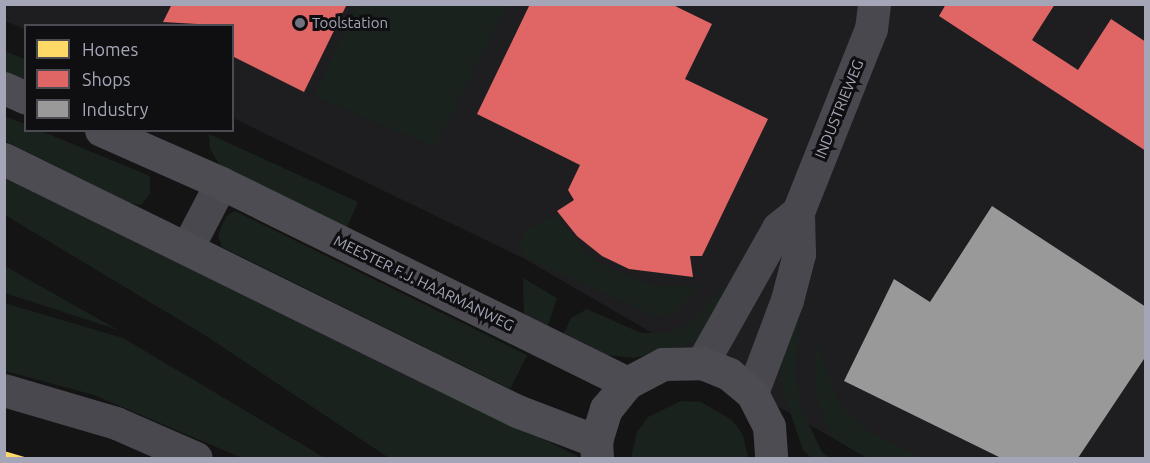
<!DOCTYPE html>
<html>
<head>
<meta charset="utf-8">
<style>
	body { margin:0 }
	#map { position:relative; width:1150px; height:463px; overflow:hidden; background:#141415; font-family:Ubuntu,sans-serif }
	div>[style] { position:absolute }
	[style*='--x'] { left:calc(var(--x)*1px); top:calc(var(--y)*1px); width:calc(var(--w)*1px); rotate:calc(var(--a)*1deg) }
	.built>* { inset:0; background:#1e1e21 }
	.green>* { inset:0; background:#1a221d }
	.homes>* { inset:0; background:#ffd966 }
	.shops>* { inset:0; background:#e06666 }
	.industry>* { inset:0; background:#999 }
	.street>* { height:33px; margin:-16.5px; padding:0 16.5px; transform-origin:16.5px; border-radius:16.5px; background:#48484e }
	.secondary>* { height:33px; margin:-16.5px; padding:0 16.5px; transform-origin:16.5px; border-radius:16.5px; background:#4c4c52 }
	.dots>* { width:16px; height:16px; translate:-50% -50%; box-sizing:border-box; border:3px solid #0f0f11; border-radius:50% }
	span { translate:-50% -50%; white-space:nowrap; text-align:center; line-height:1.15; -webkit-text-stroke:6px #0f0f11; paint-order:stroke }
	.poi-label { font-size:15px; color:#a4a6b7 }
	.left { translate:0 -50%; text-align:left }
	.street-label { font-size:15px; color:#a4a6b7 }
	.frame { position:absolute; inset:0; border:6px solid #a4a6b7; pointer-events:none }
	.legend { position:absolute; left:24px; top:24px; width:210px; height:108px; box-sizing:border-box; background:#0f0f11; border:2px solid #4b4b53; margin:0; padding:8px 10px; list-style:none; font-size:18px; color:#a4a6b7 }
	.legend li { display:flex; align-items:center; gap:12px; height:30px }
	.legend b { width:30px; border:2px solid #4b4b53 }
</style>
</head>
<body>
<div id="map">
	<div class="built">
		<div style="clip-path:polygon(5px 4px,1145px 5px,1145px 458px,867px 458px,525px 259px,233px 118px,232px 26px,26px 26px,25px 29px,5px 21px)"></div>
	</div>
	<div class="green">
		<div style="clip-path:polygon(357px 5px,507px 5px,435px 147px,314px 96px)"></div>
		<div style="clip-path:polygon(4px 51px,25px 59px,25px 82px,5px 80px)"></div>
		<div style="clip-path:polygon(4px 116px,25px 124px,26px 130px,41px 131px,150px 176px,150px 194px,141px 205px,130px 203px,5px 141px)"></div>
		<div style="clip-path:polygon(209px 134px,358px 202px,345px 232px,226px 175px,210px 149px)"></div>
		<div style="clip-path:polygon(4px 168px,577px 456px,578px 458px,389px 458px,203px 334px,5px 215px)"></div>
		<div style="clip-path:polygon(235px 211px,527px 355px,510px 389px,222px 247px,218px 235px,226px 216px)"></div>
		<div style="clip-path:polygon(555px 215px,587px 253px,606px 267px,650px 285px,698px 286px,675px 312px,656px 316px,527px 259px,520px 248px,524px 231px)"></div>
		<div style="clip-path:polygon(5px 266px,118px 330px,5px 293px)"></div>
		<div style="clip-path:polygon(523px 278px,557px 298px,547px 328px,524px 317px)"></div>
		<div style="clip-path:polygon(721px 288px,729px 292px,700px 339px,690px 344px,634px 358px,598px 354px,562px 337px,571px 318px,587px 309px,641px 333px,669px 333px,694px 321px)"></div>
		<div style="clip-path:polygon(4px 303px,123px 338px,325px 458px,242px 458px,94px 395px,5px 371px)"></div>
		<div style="clip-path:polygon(794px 319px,800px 320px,795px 374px,801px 408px,822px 452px,830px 458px,811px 458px,803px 450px,784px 395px,780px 367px)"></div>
		<div style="clip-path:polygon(816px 341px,840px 407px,870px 432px,923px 458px,867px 458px,833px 438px,819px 406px,814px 379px)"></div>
		<div style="clip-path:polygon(681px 401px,701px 402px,732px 420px,743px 435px,748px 458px,631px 458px,637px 432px,648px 417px)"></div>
	</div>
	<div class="homes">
		<div style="clip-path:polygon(4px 451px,28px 458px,4px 458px)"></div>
	</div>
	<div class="shops">
		<div style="clip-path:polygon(172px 4px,347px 4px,304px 92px,232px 56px,232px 26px,163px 22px)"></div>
		<div style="clip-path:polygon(530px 4px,671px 4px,712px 24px,685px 79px,768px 119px,702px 256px,690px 256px,693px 277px,629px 269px,602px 256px,577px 236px,557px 211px,574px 200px,568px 190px,580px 165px,477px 114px)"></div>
		<div style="clip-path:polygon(946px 4px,1055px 4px,1032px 40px,1078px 70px,1111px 19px,1146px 42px,1146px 151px,939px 16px)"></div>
	</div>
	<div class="industry">
		<div style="clip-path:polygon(992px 206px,1146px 307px,1146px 356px,1078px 458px,1001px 458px,844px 381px,894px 279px,930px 302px)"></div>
	</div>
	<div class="street">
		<div style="--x:187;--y:248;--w:73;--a:-62.4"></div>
		<div style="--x:702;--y:363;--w:155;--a:-60.6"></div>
		<div style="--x:778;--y:228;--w:26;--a:-39"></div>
		<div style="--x:4;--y:390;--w:117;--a:16.4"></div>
		<div style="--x:116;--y:423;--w:87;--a:23.6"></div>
		<div style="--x:752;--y:393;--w:99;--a:-69.4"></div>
		<div style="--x:787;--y:300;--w:48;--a:-75.4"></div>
		<div style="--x:799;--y:254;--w:42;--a:-91.4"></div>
		<div style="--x:798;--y:212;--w:197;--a:-68.3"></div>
		<div style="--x:871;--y:29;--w:25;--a:-83"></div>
	</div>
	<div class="secondary">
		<div style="--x:4;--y:88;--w:24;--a:24"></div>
		<div style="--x:101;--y:130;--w:131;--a:23.8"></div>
		<div style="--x:221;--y:183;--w:453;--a:26.2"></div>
		<div style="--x:4;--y:159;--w:572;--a:26.16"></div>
		<div style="--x:517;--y:411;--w:85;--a:20.8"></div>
		<div style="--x:597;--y:458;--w:17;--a:-93"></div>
		<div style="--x:596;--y:441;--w:34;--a:-73"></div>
		<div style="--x:606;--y:409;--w:33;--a:-51"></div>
		<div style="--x:627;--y:383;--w:41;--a:-27.8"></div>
		<div style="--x:663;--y:364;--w:39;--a:-1"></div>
		<div style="--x:702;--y:363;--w:29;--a:22"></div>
		<div style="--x:729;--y:374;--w:30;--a:40"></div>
		<div style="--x:752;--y:393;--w:37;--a:63"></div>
		<div style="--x:769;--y:426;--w:32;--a:86"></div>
	</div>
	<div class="dots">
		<div style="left:300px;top:23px;background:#72737e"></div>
	</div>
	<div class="poi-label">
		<span class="left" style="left:312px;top:23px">Toolstation</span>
	</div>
	<div class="street-label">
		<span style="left:839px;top:109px;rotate:-68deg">INDUSTRIEWEG</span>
		<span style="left:424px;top:283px;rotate:26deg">MEESTER F.J. HAARMANWEG</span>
	</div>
	<div class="frame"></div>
	<ul class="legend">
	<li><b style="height:16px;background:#ffd966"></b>Homes</li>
	<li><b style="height:16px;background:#e06666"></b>Shops</li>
	<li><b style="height:16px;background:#999"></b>Industry</li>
	</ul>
</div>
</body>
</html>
